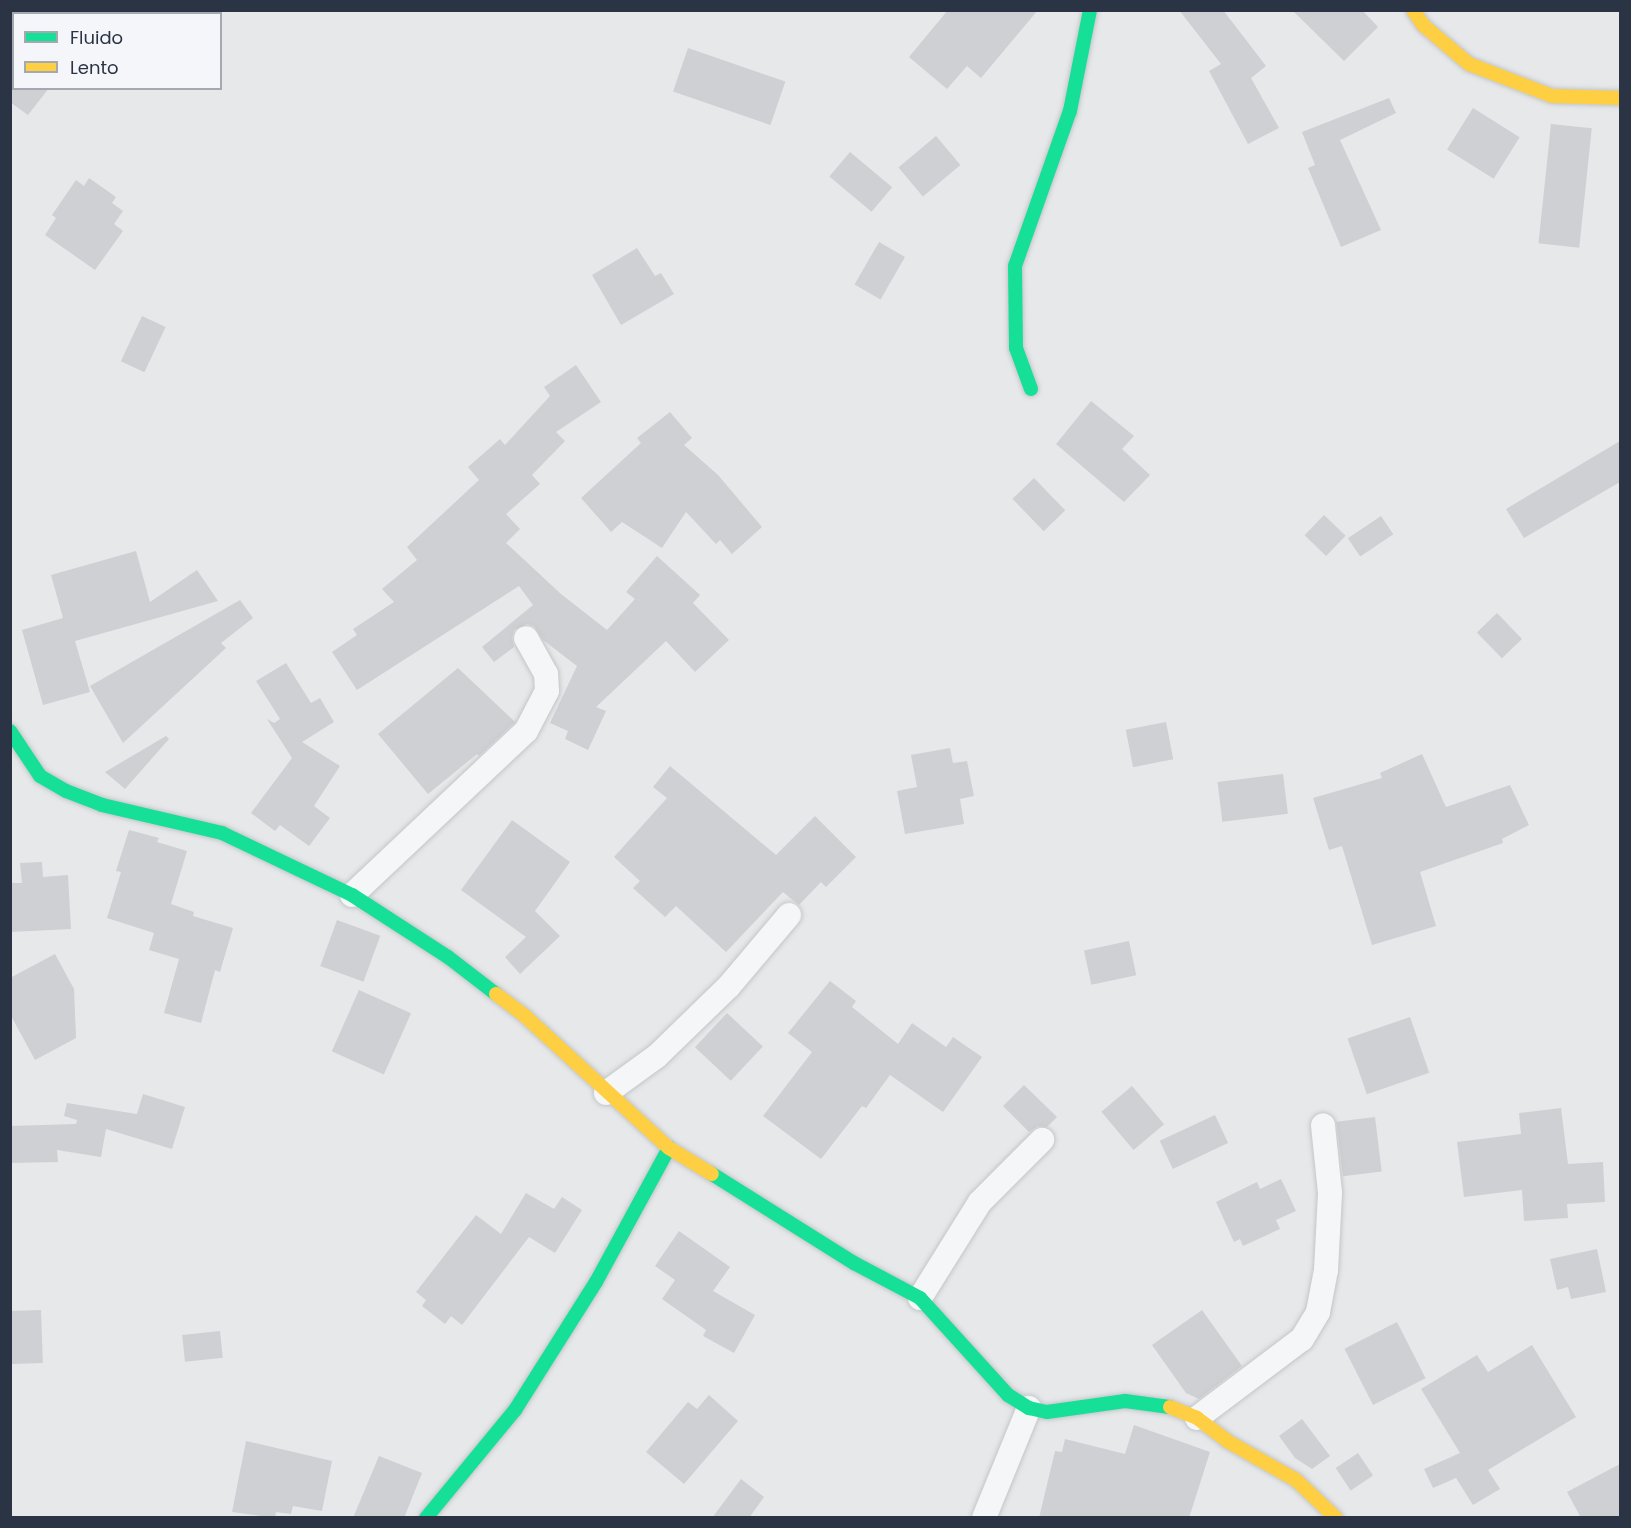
<!DOCTYPE html>
<html>
<head>
<meta charset="utf-8">
<style>
	body { margin:0 }
	#map { position:relative; width:1631px; height:1528px; overflow:hidden; background:#e6e8ea; font-family:Poppins,sans-serif }
	div>[style] { position:absolute }
	[style*='--x'] { left:calc(var(--x)*1px); top:calc(var(--y)*1px); width:calc(var(--w)*1px); rotate:calc(var(--a)*1deg) }
	.building>* { inset:0; background:#ced0d3; transform-origin:0 0 }
	.roads { filter:drop-shadow(0 0 2px #c4c6c8) drop-shadow(0 0 2px #c4c6c8) }
	.street>* { height:24px; margin:-12px; padding:0 12px; transform-origin:12px; border-radius:12px; background:#f5f6f7 }
	.fast>* { height:14px; margin:-7px; padding:0 7px; transform-origin:7px; border-radius:7px; background:#16e098 }
	.slow>* { height:14px; margin:-7px; padding:0 7px; transform-origin:7px; border-radius:7px; background:#ffcf43 }
	span { translate:-50% -50%; white-space:nowrap; text-align:center; line-height:1.15; -webkit-text-stroke:4.5px #f4f6f9; paint-order:stroke }
	.frame { position:absolute; inset:0; border:12px solid #2b3445; pointer-events:none }
	.legend { position:absolute; left:12px; top:12px; width:210px; height:78px; box-sizing:border-box; background:#f4f6f9; border:2px solid #a4a8b1; margin:0; padding:8px 10px; list-style:none; font-size:18px; color:#2b3445 }
	.legend li { display:flex; align-items:center; gap:12px; height:30px }
	.legend b { width:30px; border:2px solid #a4a8b1 }
</style>
</head>
<body>
<div id="map">
	<div class="building">
		<div style="clip-path:polygon(948px 10px,1038px 10px,981px 78px,967px 66px,947px 89px,909px 57px)"></div>
		<div style="clip-path:polygon(1179px 10px,1223px 10px,1266px 66px,1251px 78px,1279px 128px,1248px 144px,1209px 71px,1221px 64px)"></div>
		<div style="clip-path:polygon(1292px 10px,1362px 10px,1378px 27px,1344px 61px)"></div>
		<div style="left:688px;top:48px;width:103px;height:46px;rotate:19deg"></div>
		<div style="clip-path:polygon(10px 88px,49px 88px,28px 115px,10px 102px)"></div>
		<div style="clip-path:polygon(1389px 98px,1396px 113px,1340px 140px,1381px 230px,1341px 247px,1308px 168px,1315px 165px,1302px 132px)"></div>
		<div style="left:1473px;top:108px;width:55px;height:49px;rotate:32deg"></div>
		<div style="left:1551px;top:124px;width:41px;height:120px;rotate:6deg"></div>
		<div style="left:936px;top:136px;width:38px;height:49px;rotate:50deg"></div>
		<div style="left:850px;top:152px;width:55px;height:32px;rotate:40deg"></div>
		<div style="clip-path:polygon(89px 178px,116px 197px,112px 203px,123px 211px,114px 224px,123px 231px,95px 270px,45px 235px,56px 218px,52px 215px,76px 180px,84px 186px)"></div>
		<div style="left:879px;top:242px;width:30px;height:49px;rotate:30deg"></div>
		<div style="clip-path:polygon(637px 248px,655px 276px,661px 273px,674px 294px,621px 325px,592px 275px)"></div>
		<div style="left:142px;top:316px;width:26px;height:50px;rotate:25deg"></div>
		<div style="clip-path:polygon(576px 365px,601px 402px,556px 432px,565px 441px,532px 475px,540px 484px,506px 514px,520px 529px,506px 543px,561px 594px,607px 630px,635px 599px,626px 592px,657px 556px,700px 595px,693px 603px,729px 640px,695px 672px,666px 641px,596px 707px,606px 711px,588px 750px,565px 739px,568px 731px,550px 723px,577px 666px,543px 640px,534px 626px,527px 624px,514px 630px,512px 638px,514px 647px,494px 662px,482px 647px,533px 605px,519px 586px,357px 690px,332px 652px,357px 635px,353px 629px,394px 602px,382px 589px,417px 560px,407px 547px,479px 480px,468px 467px,500px 439px,505px 445px,550px 396px,544px 387px)"></div>
		<div style="clip-path:polygon(1091px 401px,1134px 436px,1122px 449px,1150px 475px,1124px 502px,1056px 444px)"></div>
		<div style="clip-path:polygon(670px 412px,692px 438px,684px 445px,718px 475px,762px 527px,732px 554px,720px 540px,716px 544px,686px 512px,662px 548px,622px 522px,611px 532px,581px 498px,641px 443px,637px 438px)"></div>
		<div style="clip-path:polygon(1620px 441px,1620px 482px,1524px 538px,1506px 509px)"></div>
		<div style="left:1034px;top:478px;width:45px;height:30px;rotate:46deg"></div>
		<div style="left:1324px;top:515px;width:30px;height:28px;rotate:44deg"></div>
		<div style="left:1381px;top:516px;width:22px;height:40px;rotate:56deg"></div>
		<div style="clip-path:polygon(136px 551px,150px 602px,197px 570px,218px 601px,75px 641px,90px 692px,43px 705px,22px 630px,63px 618px,51px 575px)"></div>
		<div style="clip-path:polygon(240px 600px,253px 618px,221px 643px,226px 648px,123px 743px,90px 686px)"></div>
		<div style="left:1497px;top:613px;width:36px;height:28px;rotate:46deg"></div>
		<div style="clip-path:polygon(286px 663px,311px 703px,320px 698px,334px 722px,302px 742px,340px 766px,314px 806px,330px 818px,309px 846px,280px 825px,275px 831px,251px 813px,292px 758px,267px 719px,274px 723px,280px 719px,256px 681px)"></div>
		<div style="clip-path:polygon(458px 668px,515px 722px,479px 756px,477px 754px,428px 794px,378px 734px)"></div>
		<div style="left:1166px;top:722px;width:38px;height:41px;rotate:79deg"></div>
		<div style="clip-path:polygon(166px 736px,169px 739px,125px 789px,105px 772px)"></div>
		<div style="clip-path:polygon(950px 748px,953px 763px,967px 761px,974px 796px,960px 799px,964px 824px,905px 834px,897px 791px,917px 787px,911px 755px)"></div>
		<div style="clip-path:polygon(1422px 754px,1446px 807px,1510px 785px,1529px 825px,1502px 839px,1503px 843px,1420px 872px,1436px 926px,1372px 945px,1342px 846px,1329px 850px,1313px 798px,1382px 778px,1380px 773px)"></div>
		<div style="clip-path:polygon(670px 766px,776px 855px,815px 816px,856px 857px,826px 887px,821px 882px,799px 905px,783px 892px,726px 952px,676px 906px,665px 917px,633px 888px,640px 881px,614px 857px,667px 798px,653px 787px)"></div>
		<div style="left:1283px;top:774px;width:40px;height:66px;rotate:83deg"></div>
		<div style="clip-path:polygon(512px 820px,570px 862px,535px 911px,560px 936px,520px 974px,505px 957px,526px 937px,461px 890px)"></div>
		<div style="clip-path:polygon(129px 830px,159px 838px,157px 842px,187px 851px,171px 904px,194px 912px,193px 916px,233px 928px,220px 972px,215px 970px,201px 1023px,164px 1013px,179px 959px,149px 950px,154px 933px,107px 918px,121px 872px,116px 871px)"></div>
		<div style="clip-path:polygon(42px 862px,43px 877px,68px 875px,71px 929px,10px 932px,10px 883px,22px 883px,20px 863px)"></div>
		<div style="left:337px;top:920px;width:46px;height:49px;rotate:20deg"></div>
		<div style="left:1129px;top:941px;width:35px;height:46px;rotate:78deg"></div>
		<div style="clip-path:polygon(55px 954px,74px 989px,76px 1038px,35px 1060px,10px 1014px,10px 978px)"></div>
		<div style="clip-path:polygon(830px 981px,856px 1001px,852px 1007px,898px 1044px,912px 1023px,946px 1047px,953px 1037px,982px 1057px,943px 1112px,890px 1075px,866px 1108px,862px 1106px,821px 1159px,763px 1116px,812px 1052px,788px 1033px)"></div>
		<div style="left:359px;top:990px;width:57px;height:67px;rotate:24deg"></div>
		<div style="left:727px;top:1013px;width:49px;height:47px;rotate:43deg"></div>
		<div style="left:1410px;top:1017px;width:59px;height:66px;rotate:71deg"></div>
		<div style="clip-path:polygon(1024px 1085px,1057px 1117px,1047px 1127px,1038px 1126px,1029px 1132px,1003px 1106px)"></div>
		<div style="left:1132px;top:1086px;width:50px;height:40px;rotate:50deg"></div>
		<div style="clip-path:polygon(143px 1094px,185px 1107px,172px 1149px,106px 1129px,101px 1157px,57px 1150px,58px 1162px,10px 1163px,10px 1126px,76px 1124px,77px 1120px,64px 1116px,67px 1103px,137px 1114px)"></div>
		<div style="clip-path:polygon(1561px 1108px,1568px 1164px,1603px 1162px,1605px 1202px,1567px 1204px,1568px 1218px,1524px 1221px,1522px 1190px,1464px 1197px,1457px 1142px,1521px 1134px,1519px 1113px)"></div>
		<div style="left:1215px;top:1115px;width:31px;height:61px;rotate:65deg"></div>
		<div style="left:1375px;top:1117px;width:55px;height:39px;rotate:83deg"></div>
		<div style="clip-path:polygon(1281px 1179px,1296px 1211px,1276px 1220px,1280px 1229px,1243px 1246px,1240px 1239px,1234px 1242px,1216px 1202px,1257px 1182px,1260px 1189px)"></div>
		<div style="clip-path:polygon(526px 1193px,554px 1209px,562px 1197px,582px 1210px,555px 1253px,529px 1237px,462px 1325px,451px 1316px,445px 1324px,422px 1306px,426px 1300px,416px 1292px,476px 1215px,501px 1234px)"></div>
		<div style="clip-path:polygon(679px 1231px,730px 1267px,713px 1291px,755px 1315px,734px 1353px,703px 1336px,706px 1330px,662px 1299px,675px 1280px,655px 1266px)"></div>
		<div style="clip-path:polygon(1597px 1249px,1606px 1292px,1571px 1299px,1568px 1287px,1557px 1290px,1550px 1259px)"></div>
		<div style="left:41px;top:1310px;width:53px;height:31px;rotate:88deg"></div>
		<div style="clip-path:polygon(1202px 1310px,1242px 1366px,1199px 1399px,1186px 1393px,1152px 1345px)"></div>
		<div style="left:1397px;top:1322px;width:63px;height:59px;rotate:63deg"></div>
		<div style="left:220px;top:1331px;width:27px;height:38px;rotate:84deg"></div>
		<div style="clip-path:polygon(1532px 1345px,1576px 1417px,1488px 1470px,1500px 1489px,1473px 1505px,1456px 1478px,1433px 1488px,1424px 1469px,1460px 1453px,1421px 1389px,1477px 1355px,1488px 1372px)"></div>
		<div style="clip-path:polygon(709px 1395px,738px 1421px,684px 1484px,646px 1452px,688px 1402px,697px 1409px)"></div>
		<div style="clip-path:polygon(1302px 1419px,1330px 1456px,1312px 1469px,1295px 1458px,1279px 1436px)"></div>
		<div style="clip-path:polygon(1134px 1425px,1210px 1452px,1189px 1518px,1039px 1518px,1055px 1451px,1062px 1452px,1065px 1439px,1125px 1454px)"></div>
		<div style="clip-path:polygon(246px 1441px,332px 1461px,322px 1511px,293px 1506px,291px 1514px,276px 1512px,275px 1518px,232px 1512px)"></div>
		<div style="left:1358px;top:1453px;width:27px;height:27px;rotate:56deg"></div>
		<div style="clip-path:polygon(379px 1456px,422px 1473px,404px 1518px,353px 1518px)"></div>
		<div style="clip-path:polygon(1620px 1464px,1620px 1518px,1581px 1518px,1567px 1492px)"></div>
		<div style="clip-path:polygon(741px 1479px,764px 1497px,749px 1518px,712px 1518px)"></div>
	</div>
	<div class="roads">
		<div class="street">
			<div style="--x:352;--y:895;--w:239;--a:-43.3"></div>
			<div style="--x:526;--y:731;--w:45;--a:-62.3"></div>
			<div style="--x:547;--y:691;--w:17;--a:-93"></div>
			<div style="--x:546;--y:674;--w:41;--a:-119.1"></div>
			<div style="--x:606;--y:1093;--w:63;--a:-36"></div>
			<div style="--x:657;--y:1056;--w:100;--a:-44.2"></div>
			<div style="--x:729;--y:986;--w:93;--a:-49.8"></div>
			<div style="--x:920;--y:1298;--w:113;--a:-58"></div>
			<div style="--x:980;--y:1202;--w:88;--a:-45"></div>
			<div style="--x:1197;--y:1418;--w:131;--a:-37"></div>
			<div style="--x:1302;--y:1339;--w:31;--a:-59"></div>
			<div style="--x:1318;--y:1312;--w:43;--a:-79.2"></div>
			<div style="--x:1326;--y:1270;--w:77;--a:-87"></div>
			<div style="--x:1330;--y:1193;--w:68;--a:-95.9"></div>
			<div style="--x:984;--y:1518;--w:119;--a:-67.8"></div>
		</div>
		<div class="fast">
			<div style="--x:1031;--y:389;--w:44;--a:-110.1"></div>
			<div style="--x:1016;--y:348;--w:82;--a:-90.7"></div>
			<div style="--x:1015;--y:266;--w:164;--a:-70.5"></div>
			<div style="--x:1070;--y:111;--w:103;--a:-78.8"></div>
			<div style="--x:10;--y:731;--w:54;--a:56.3"></div>
			<div style="--x:40;--y:776;--w:30;--a:30"></div>
			<div style="--x:66;--y:791;--w:39;--a:21"></div>
			<div style="--x:102;--y:805;--w:123;--a:13.1"></div>
			<div style="--x:222;--y:833;--w:144;--a:25.5"></div>
			<div style="--x:352;--y:895;--w:114;--a:32.9"></div>
			<div style="--x:448;--y:957;--w:61;--a:37.6"></div>
			<div style="--x:712;--y:1174;--w:168;--a:32.1"></div>
			<div style="--x:854;--y:1263;--w:75;--a:27.9"></div>
			<div style="--x:920;--y:1298;--w:131;--a:47.8"></div>
			<div style="--x:1008;--y:1395;--w:25;--a:32"></div>
			<div style="--x:1029;--y:1408;--w:18;--a:13"></div>
			<div style="--x:1047;--y:1412;--w:79;--a:-8"></div>
			<div style="--x:1125;--y:1401;--w:45;--a:7.6"></div>
			<div style="--x:426;--y:1518;--w:140;--a:-50.5"></div>
			<div style="--x:515;--y:1410;--w:151;--a:-57.7"></div>
			<div style="--x:596;--y:1282;--w:153;--a:-61.4"></div>
		</div>
		<div class="slow">
			<div style="--x:1413;--y:10;--w:18;--a:56"></div>
			<div style="--x:1423;--y:25;--w:60;--a:40.3"></div>
			<div style="--x:1469;--y:64;--w:89;--a:21.1"></div>
			<div style="--x:1552;--y:96;--w:68;--a:1.7"></div>
			<div style="--x:496;--y:994;--w:38;--a:37"></div>
			<div style="--x:526;--y:1017;--w:194;--a:42.5"></div>
			<div style="--x:669;--y:1148;--w:50;--a:31.2"></div>
			<div style="--x:1170;--y:1407;--w:29;--a:22"></div>
			<div style="--x:1197;--y:1418;--w:38;--a:37"></div>
			<div style="--x:1227;--y:1441;--w:79;--a:29.5"></div>
			<div style="--x:1296;--y:1480;--w:55;--a:43.5"></div>
		</div>
	</div>
	<div class="frame"></div>
	<ul class="legend">
	<li><b style="height:8px;background:#16e098"></b>Fluido</li>
	<li><b style="height:8px;background:#ffcf43"></b>Lento</li>
	</ul>
</div>
</body>
</html>
